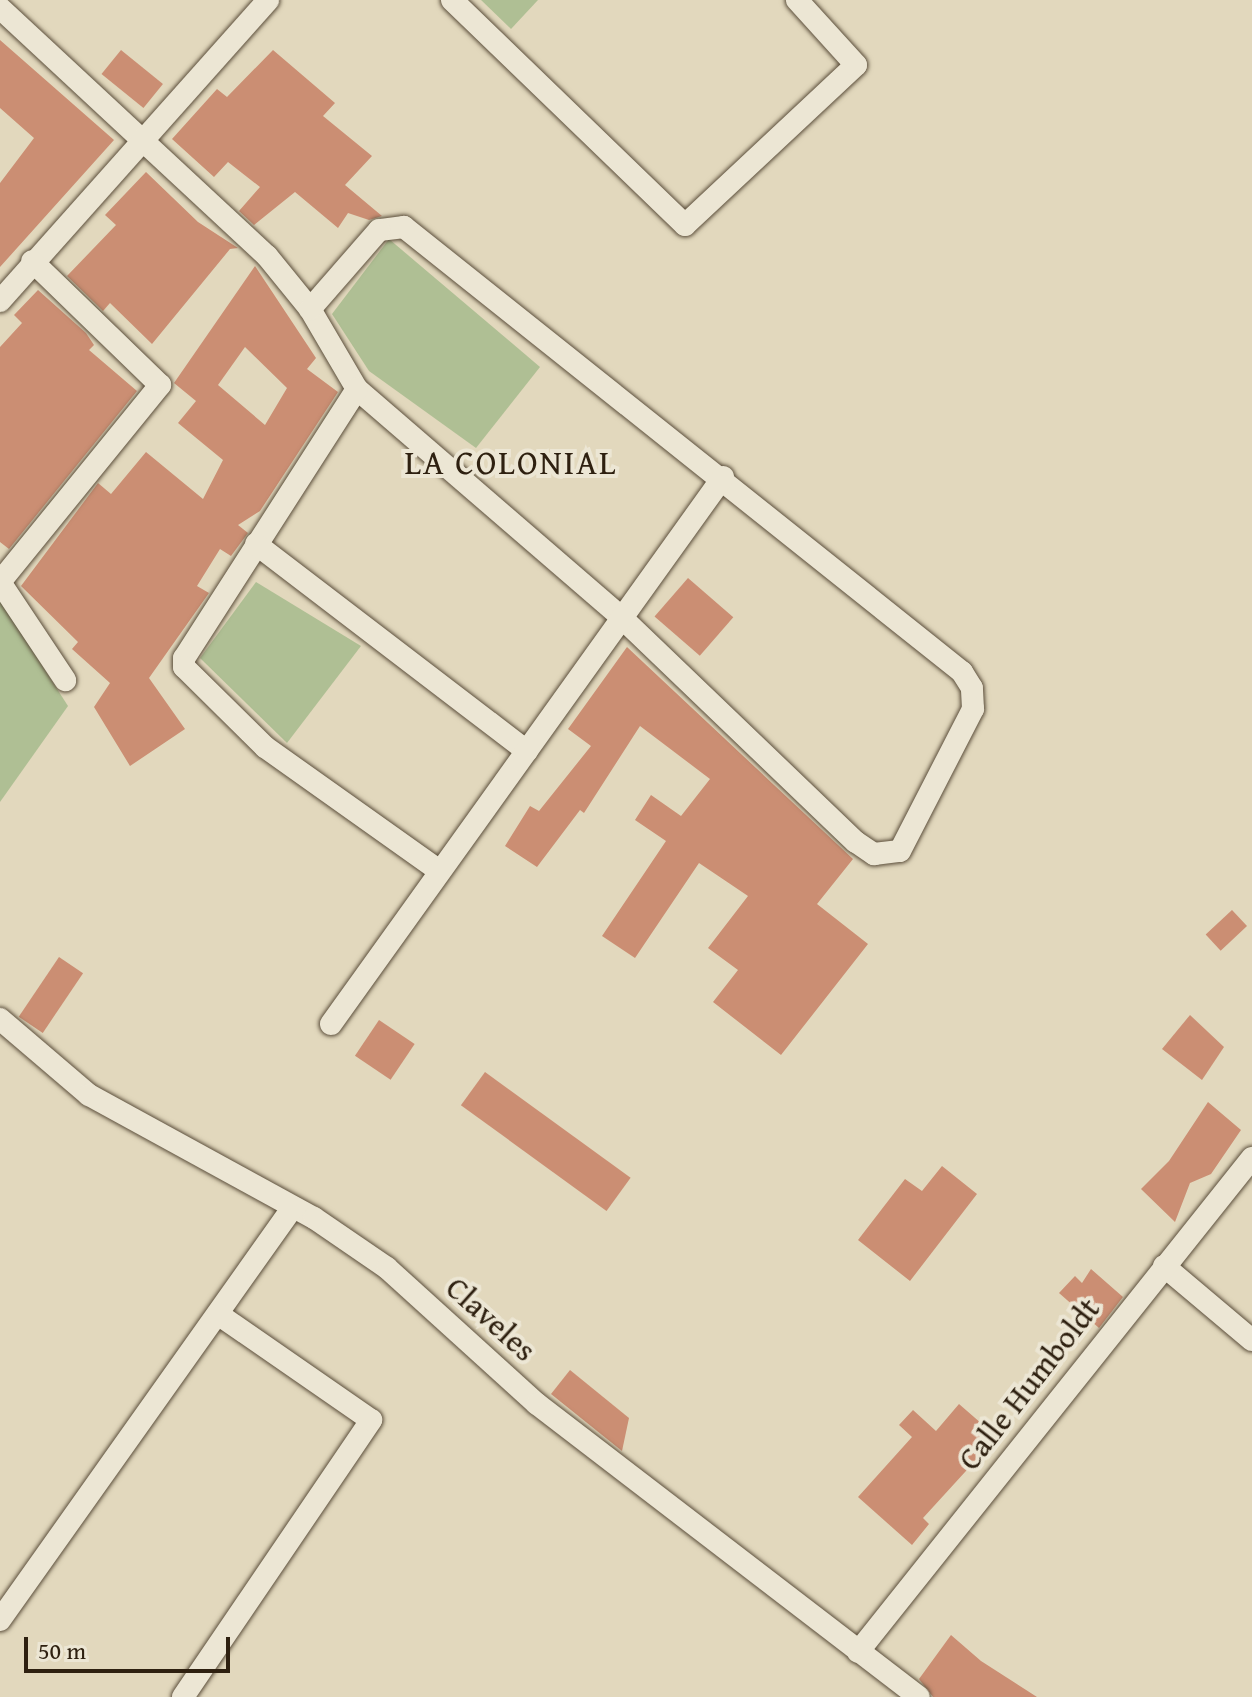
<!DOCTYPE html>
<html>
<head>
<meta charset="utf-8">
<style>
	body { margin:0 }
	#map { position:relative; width:1252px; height:1697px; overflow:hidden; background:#e2d8bd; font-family:"Gentium Book Plus",serif }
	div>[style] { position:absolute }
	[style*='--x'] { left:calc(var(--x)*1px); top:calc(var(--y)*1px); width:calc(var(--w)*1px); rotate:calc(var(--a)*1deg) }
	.green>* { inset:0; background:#afbf94 }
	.building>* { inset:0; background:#cb8e73; transform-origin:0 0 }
	.roads { filter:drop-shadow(0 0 2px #5b4e3b) drop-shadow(0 0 2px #5b4e3b) }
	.minor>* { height:22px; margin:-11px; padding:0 11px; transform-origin:11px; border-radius:11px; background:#ece6d4 }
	span { translate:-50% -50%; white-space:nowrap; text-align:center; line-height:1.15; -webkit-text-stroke:8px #ece6d4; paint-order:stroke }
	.street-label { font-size:32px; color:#2e2010 }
	.neighbourhood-label { font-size:34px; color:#2e2010; letter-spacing:2px }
	.scale { position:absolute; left:24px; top:1637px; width:206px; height:36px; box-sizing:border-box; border:4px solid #2e2010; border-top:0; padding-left:10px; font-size:24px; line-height:28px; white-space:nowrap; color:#2e2010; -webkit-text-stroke:6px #ece6d4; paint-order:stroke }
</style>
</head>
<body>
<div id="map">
	<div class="green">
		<div style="clip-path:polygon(481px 0,538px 0,511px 29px)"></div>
		<div style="clip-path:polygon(389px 239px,540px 367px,476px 448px,369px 371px,332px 314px)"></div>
		<div style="clip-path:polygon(256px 582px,361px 646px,287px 743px,200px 658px)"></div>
		<div style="clip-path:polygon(0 600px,68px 706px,0 802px)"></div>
	</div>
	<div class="building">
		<div style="clip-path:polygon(0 40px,114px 140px,0 267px,0 183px,34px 138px,0 108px)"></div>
		<div style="left:121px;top:50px;width:54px;height:31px;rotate:39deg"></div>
		<div style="clip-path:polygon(273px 50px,335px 103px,323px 116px,372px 156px,345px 185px,382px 216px,369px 220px,348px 213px,338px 228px,295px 192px,254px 225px,239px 211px,260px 187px,228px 162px,214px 177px,172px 139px,217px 89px,227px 97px)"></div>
		<div style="clip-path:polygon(146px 172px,198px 222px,238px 248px,230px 249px,152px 344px,110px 303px,103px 311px,67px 276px,116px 225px,105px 215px)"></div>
		<div style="clip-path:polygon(evenodd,255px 266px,316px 358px,307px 369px,338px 392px,260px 511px,238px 525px,248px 533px,231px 556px,220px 549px,197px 586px,209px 593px,149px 678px,185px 729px,130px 766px,94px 707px,110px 683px,72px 649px,78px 642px,21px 586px,98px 483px,111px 494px,146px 452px,203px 499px,223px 460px,178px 423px,196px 401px,174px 383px,255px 266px,245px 347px,287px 388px,265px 425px,218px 385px,245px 347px)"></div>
		<div style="clip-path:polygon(38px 290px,86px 333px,94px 345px,89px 350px,137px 391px,9px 549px,0 542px,0 347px,22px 323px,14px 315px)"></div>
		<div style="left:688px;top:578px;width:60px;height:51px;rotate:41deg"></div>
		<div style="clip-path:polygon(627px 647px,853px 859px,817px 904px,868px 944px,781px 1055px,713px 1002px,738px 970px,708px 948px,748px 896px,699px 863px,635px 958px,602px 936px,666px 841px,635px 820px,651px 795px,681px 816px,710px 779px,640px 726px,584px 813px,580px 810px,537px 867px,505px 846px,530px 806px,539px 811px,591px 746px,568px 729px)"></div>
		<div style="left:1232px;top:910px;width:22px;height:36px;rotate:47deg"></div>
		<div style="left:59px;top:957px;width:29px;height:72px;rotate:34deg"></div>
		<div style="clip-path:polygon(1190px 1015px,1224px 1047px,1202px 1080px,1162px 1049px)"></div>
		<div style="left:379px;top:1020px;width:43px;height:43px;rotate:34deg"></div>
		<div style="left:485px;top:1072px;width:180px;height:41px;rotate:36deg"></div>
		<div style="clip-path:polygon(1208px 1102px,1241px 1130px,1211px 1174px,1190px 1183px,1175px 1222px,1141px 1189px,1169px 1161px)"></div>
		<div style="clip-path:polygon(942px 1166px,977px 1194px,910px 1281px,858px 1240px,905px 1179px,922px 1191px)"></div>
		<div style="clip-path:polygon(1091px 1269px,1123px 1297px,1099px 1328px,1059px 1293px,1075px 1276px,1082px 1283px)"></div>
		<div style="clip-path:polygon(570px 1370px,629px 1418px,622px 1451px,551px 1394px)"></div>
		<div style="clip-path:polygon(959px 1404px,997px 1437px,923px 1518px,929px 1524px,912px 1545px,858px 1497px,912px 1437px,899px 1425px,913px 1410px,936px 1431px)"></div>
		<div style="clip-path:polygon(951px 1635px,981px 1661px,1037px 1697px,933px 1697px,919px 1679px)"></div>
	</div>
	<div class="roads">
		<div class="minor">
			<div style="--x:452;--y:0;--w:324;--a:44"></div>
			<div style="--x:685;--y:225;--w:234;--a:-43.1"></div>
			<div style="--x:856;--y:65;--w:88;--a:-132.2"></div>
			<div style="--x:0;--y:8;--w:364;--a:42.9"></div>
			<div style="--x:267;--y:256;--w:68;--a:50.9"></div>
			<div style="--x:310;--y:309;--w:93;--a:59.6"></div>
			<div style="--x:357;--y:389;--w:349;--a:40.8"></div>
			<div style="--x:621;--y:617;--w:325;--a:43.8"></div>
			<div style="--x:856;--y:842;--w:22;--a:34"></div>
			<div style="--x:874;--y:854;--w:26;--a:-7"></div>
			<div style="--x:900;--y:851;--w:160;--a:-62.8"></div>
			<div style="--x:973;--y:709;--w:21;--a:-93"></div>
			<div style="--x:972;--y:688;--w:19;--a:-122"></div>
			<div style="--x:962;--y:672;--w:714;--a:-141.43"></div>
			<div style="--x:404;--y:227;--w:25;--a:173"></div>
			<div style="--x:379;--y:230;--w:105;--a:131.1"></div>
			<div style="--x:0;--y:301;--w:403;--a:-48.3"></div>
			<div style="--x:357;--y:389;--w:320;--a:122.7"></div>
			<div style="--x:184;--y:658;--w:9;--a:90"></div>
			<div style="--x:184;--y:667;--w:114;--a:44.6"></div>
			<div style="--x:265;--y:747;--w:212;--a:35.4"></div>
			<div style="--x:256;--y:544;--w:341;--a:37.4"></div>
			<div style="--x:0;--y:582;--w:254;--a:-50.9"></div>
			<div style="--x:160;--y:385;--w:178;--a:-135.9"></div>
			<div style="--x:0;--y:582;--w:118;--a:56.4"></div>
			<div style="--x:0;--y:1019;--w:117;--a:40.5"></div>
			<div style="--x:89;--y:1095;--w:256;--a:28.7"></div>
			<div style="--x:314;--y:1218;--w:88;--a:34.4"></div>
			<div style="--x:387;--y:1268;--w:202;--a:42.2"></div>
			<div style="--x:537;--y:1404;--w:481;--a:37.5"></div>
			<div style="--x:331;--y:1024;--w:673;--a:-54.37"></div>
			<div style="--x:1164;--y:1266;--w:115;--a:40.1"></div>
			<div style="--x:0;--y:1620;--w:506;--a:-54.65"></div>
			<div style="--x:858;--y:1652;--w:632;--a:-51.43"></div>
			<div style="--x:183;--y:1697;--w:335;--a:-55.8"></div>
			<div style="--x:371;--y:1420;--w:186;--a:-145.3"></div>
		</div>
	</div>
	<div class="street-label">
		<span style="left:491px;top:1319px;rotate:42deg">Claveles</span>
		<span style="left:1029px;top:1384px;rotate:-52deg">Calle Humboldt</span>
	</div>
	<div class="neighbourhood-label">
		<span style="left:511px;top:462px">LA COLONIAL</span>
	</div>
	<div class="scale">50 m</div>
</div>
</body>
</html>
